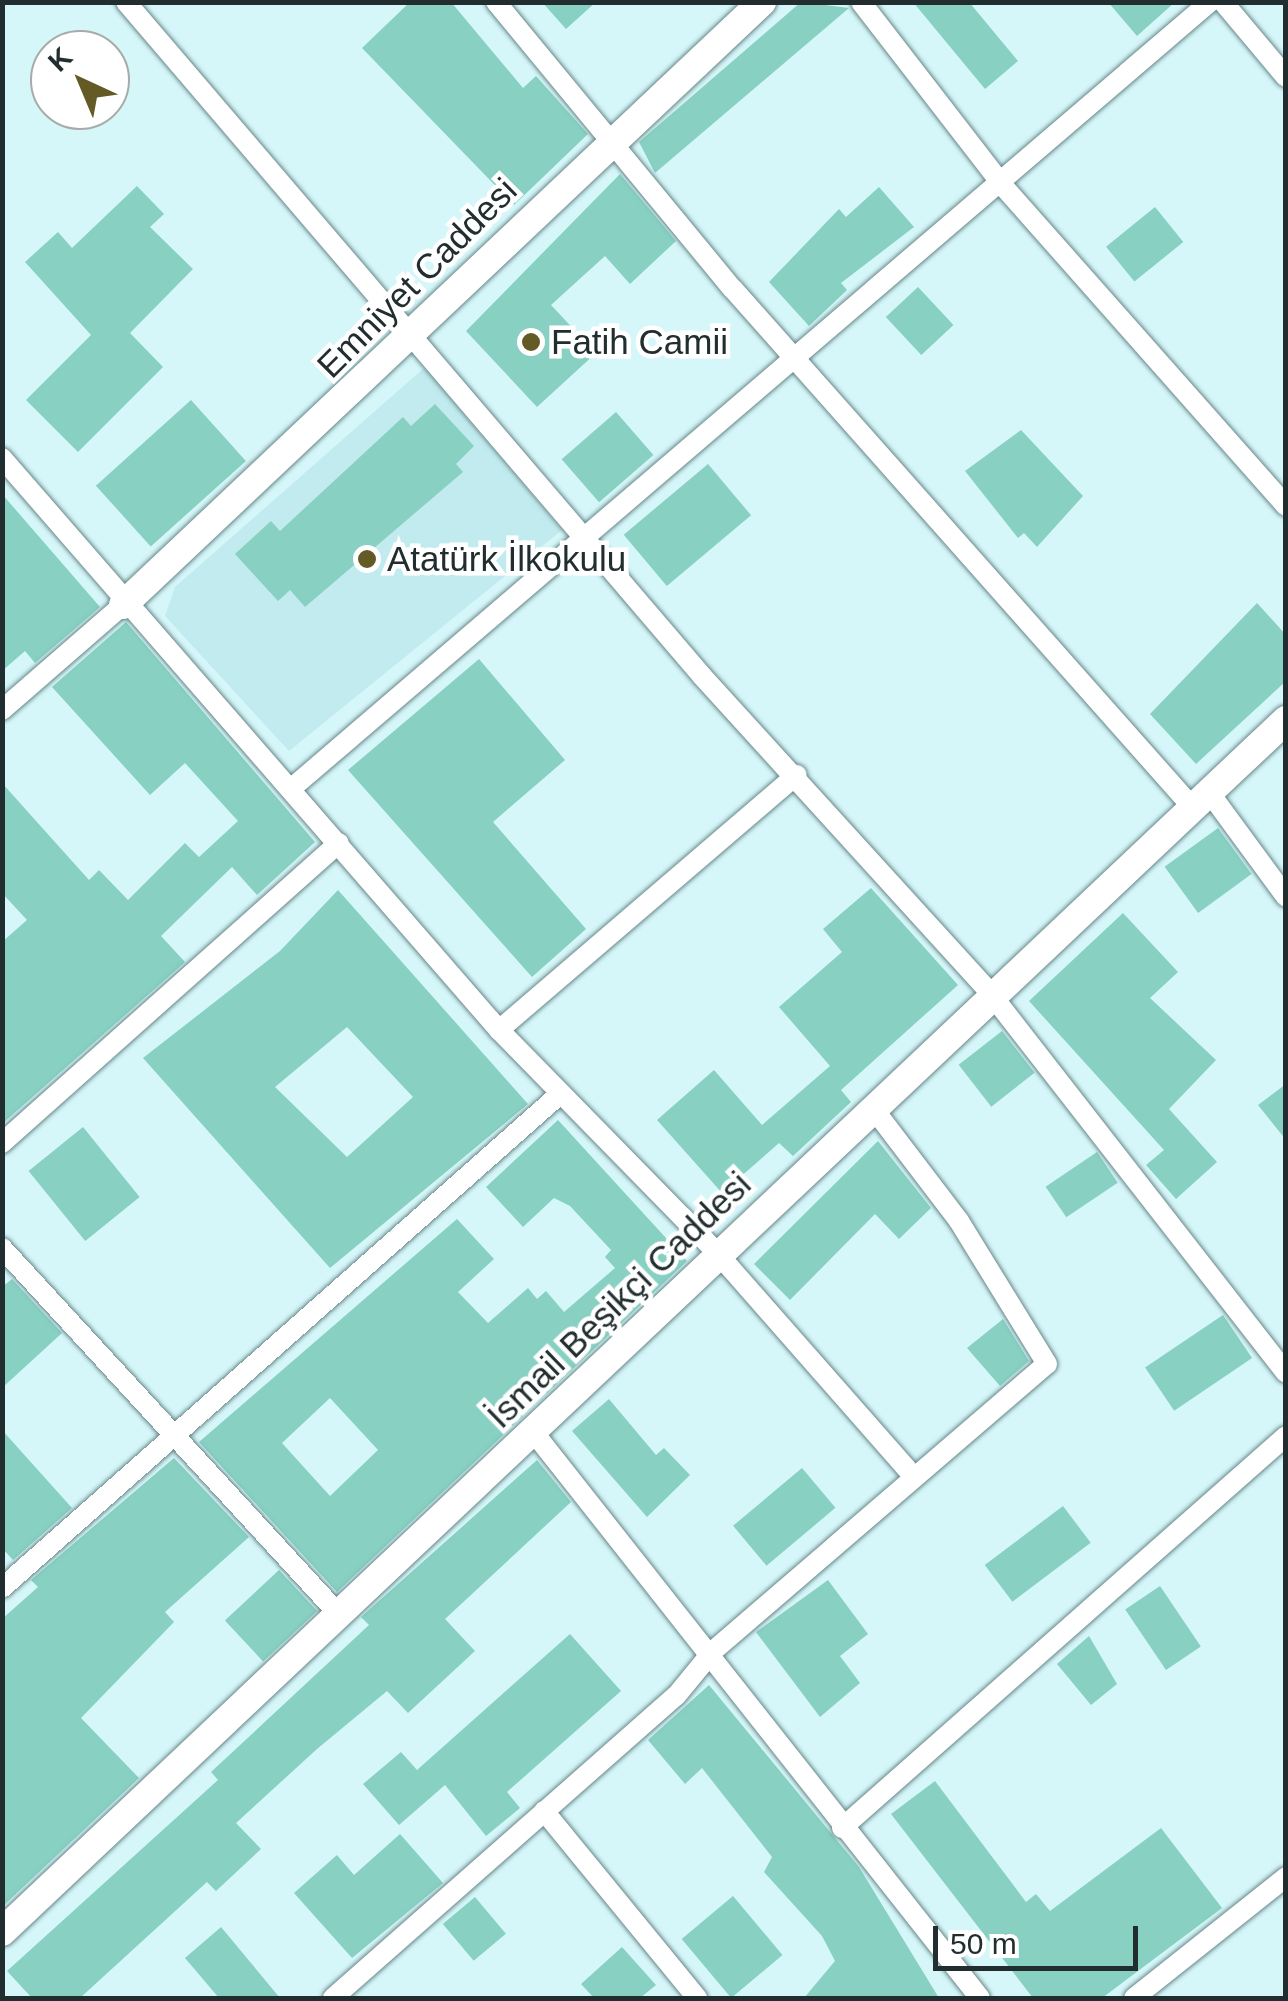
<!DOCTYPE html>
<html>
<head>
<meta charset="utf-8">
<style>
	body { margin:0 }
	#map { position:relative; width:1288px; height:2001px; overflow:hidden; background:#d6f7fa; font-family:Helvetica,sans-serif }
	div>[style] { position:absolute }
	[style*='--x'] { left:calc(var(--x)*1px); top:calc(var(--y)*1px); width:calc(var(--w)*1px); rotate:calc(var(--a)*1deg) }
	.built>* { inset:0; background:#c1ebee }
	.building>* { inset:0; background:#87d0c2; transform-origin:0 0 }
	.roads { filter:drop-shadow(0 0 2px #688688) drop-shadow(0 0 2px #688688) }
	.minor>* { height:20px; margin:-10px; padding:0 10px; transform-origin:10px; border-radius:10px; background:#fff }
	.tertiary>* { height:28px; margin:-14px; padding:0 14px; transform-origin:14px; border-radius:14px; background:#fff }
	.dots>* { width:28px; height:28px; translate:-50% -50%; box-sizing:border-box; border:5px solid #fff; border-radius:50% }
	span { translate:-50% -50%; white-space:nowrap; text-align:center; line-height:1.15; -webkit-text-stroke:9px #fff; paint-order:stroke }
	.street-label { font-size:35px; color:#212d2e }
	.poi-label { font-size:35px; color:#212d2e }
	.left { translate:0 -50%; text-align:left }
	.frame { position:absolute; inset:0; border:5px solid #212d2e; pointer-events:none }
	.north { position:absolute; left:30px; top:30px; width:100px; height:100px; box-sizing:border-box; background:#fff; border:2px solid #a6abab; border-radius:50%; rotate:316deg; font-size:28px; font-weight:700; line-height:40px; text-align:center; color:#212d2e }
	.north::after { content:''; display:block; margin:auto; width:35px; height:45px; background:#645a26; clip-path:polygon(50% 0,100% 100%,50% 72%,0 100%) }
	.scale { position:absolute; left:933px; top:1926px; width:205px; height:45px; box-sizing:border-box; border:5px solid #212d2e; border-top:0; padding-left:12px; font-size:30px; line-height:35px; white-space:nowrap; color:#212d2e; -webkit-text-stroke:8px #fff; paint-order:stroke }
</style>
</head>
<body>
<div id="map">
	<div class="built">
		<div style="clip-path:polygon(424px 368px,562px 530px,289px 751px,165px 616px,175px 587px)"></div>
	</div>
	<div class="building">
		<div style="clip-path:polygon(410px 2px,451px 2px,523px 88px,536px 76px,588px 134px,514px 205px,362px 48px)"></div>
		<div style="clip-path:polygon(542px 2px,596px 2px,566px 29px)"></div>
		<div style="clip-path:polygon(801px 2px,849px 8px,655px 173px,639px 142px)"></div>
		<div style="clip-path:polygon(913px 2px,969px 2px,1018px 61px,985px 89px)"></div>
		<div style="clip-path:polygon(1108px 2px,1175px 2px,1137px 36px)"></div>
		<div style="clip-path:polygon(620px 174px,676px 241px,630px 284px,605px 256px,551px 305px,596px 353px,537px 407px,466px 331px)"></div>
		<div style="clip-path:polygon(137px 186px,164px 214px,150px 227px,193px 269px,130px 333px,163px 367px,78px 452px,26px 400px,91px 335px,25px 262px,58px 232px,72px 248px)"></div>
		<div style="clip-path:polygon(879px 187px,914px 227px,841px 283px,847px 290px,809px 326px,769px 282px,839px 209px,846px 217px)"></div>
		<div style="left:1155px;top:207px;width:45px;height:63px;rotate:51deg"></div>
		<div style="left:918px;top:287px;width:52px;height:44px;rotate:47deg"></div>
		<div style="left:191px;top:400px;width:82px;height:128px;rotate:48deg"></div>
		<div style="clip-path:polygon(435px 404px,474px 446px,456px 464px,463px 472px,305px 607px,290px 590px,278px 601px,235px 554px,271px 521px,280px 531px,403px 417px,411px 426px)"></div>
		<div style="left:616px;top:412px;width:57px;height:72px;rotate:49deg"></div>
		<div style="clip-path:polygon(1021px 430px,1083px 496px,1037px 547px,1024px 533px,1018px 538px,965px 471px)"></div>
		<div style="left:708px;top:464px;width:67px;height:110px;rotate:50deg"></div>
		<div style="clip-path:polygon(2px 494px,100px 607px,35px 663px,25px 651px,2px 671px)"></div>
		<div style="clip-path:polygon(1257px 603px,1286px 635px,1286px 681px,1196px 764px,1150px 714px)"></div>
		<div style="clip-path:polygon(126px 622px,315px 842px,257px 895px,232px 867px,161px 936px,185px 962px,2px 1124px,2px 942px,27px 920px,2px 893px,2px 783px,89px 880px,99px 870px,128px 900px,185px 843px,199px 857px,238px 821px,185px 763px,150px 795px,52px 687px)"></div>
		<div style="clip-path:polygon(479px 659px,565px 760px,493px 822px,586px 929px,532px 977px,348px 770px)"></div>
		<div style="left:1218px;top:828px;width:57px;height:66px;rotate:54deg"></div>
		<div style="clip-path:polygon(871px 888px,958px 985px,841px 1090px,851px 1102px,793px 1156px,779px 1143px,722px 1193px,657px 1120px,714px 1070px,762px 1125px,830px 1066px,779px 1007px,842px 952px,823px 929px)"></div>
		<div style="clip-path:polygon(evenodd,338px 890px,528px 1104px,330px 1268px,143px 1058px,280px 951px,338px 890px,347px 1027px,413px 1097px,347px 1157px,275px 1087px,347px 1027px)"></div>
		<div style="clip-path:polygon(1123px 913px,1178px 972px,1150px 998px,1216px 1060px,1169px 1109px,1217px 1162px,1176px 1199px,1146px 1165px,1164px 1150px,1029px 1001px)"></div>
		<div style="left:1002px;top:1031px;width:53px;height:55px;rotate:52deg"></div>
		<div style="clip-path:polygon(1286px 1084px,1286px 1140px,1258px 1105px)"></div>
		<div style="clip-path:polygon(evenodd,558px 1120px,687px 1261px,337px 1592px,199px 1442px,457px 1219px,494px 1259px,458px 1292px,488px 1323px,528px 1288px,537px 1299px,546px 1291px,564px 1312px,615px 1268px,605px 1257px,611px 1250px,570px 1206px,554px 1198px,523px 1227px,486px 1187px,558px 1120px,330px 1398px,378px 1450px,330px 1496px,282px 1443px,330px 1398px)"></div>
		<div style="left:83px;top:1127px;width:90px;height:70px;rotate:51deg"></div>
		<div style="clip-path:polygon(878px 1141px,931px 1208px,899px 1239px,875px 1214px,790px 1300px,754px 1264px)"></div>
		<div style="left:1097px;top:1152px;width:37px;height:62px;rotate:56deg"></div>
		<div style="clip-path:polygon(12px 1279px,62px 1333px,2px 1388px,2px 1287px)"></div>
		<div style="left:1223px;top:1315px;width:52px;height:94px;rotate:56deg"></div>
		<div style="clip-path:polygon(1003px 1319px,1029px 1361px,1000px 1386px,967px 1348px)"></div>
		<div style="clip-path:polygon(609px 1399px,656px 1455px,664px 1448px,690px 1475px,647px 1517px,572px 1431px)"></div>
		<div style="clip-path:polygon(2px 1430px,72px 1508px,13px 1560px,2px 1548px)"></div>
		<div style="clip-path:polygon(174px 1458px,249px 1537px,165px 1612px,174px 1622px,81px 1718px,139px 1778px,2px 1907px,2px 1619px,38px 1587px,31px 1580px)"></div>
		<div style="clip-path:polygon(537px 1460px,571px 1502px,445px 1619px,475px 1651px,408px 1713px,387px 1691px,317px 1749px,236px 1823px,261px 1849px,216px 1891px,207px 1882px,80px 1998px,32px 1998px,7px 1971px,218px 1780px,211px 1772px,369px 1625px,361px 1617px)"></div>
		<div style="left:802px;top:1468px;width:52px;height:90px;rotate:50deg"></div>
		<div style="left:1063px;top:1506px;width:46px;height:98px;rotate:53deg"></div>
		<div style="left:279px;top:1570px;width:56px;height:74px;rotate:47deg"></div>
		<div style="clip-path:polygon(828px 1580px,868px 1634px,840px 1656px,860px 1683px,820px 1717px,756px 1632px)"></div>
		<div style="left:1160px;top:1586px;width:73px;height:42px;rotate:56deg"></div>
		<div style="clip-path:polygon(570px 1634px,621px 1691px,507px 1792px,520px 1808px,486px 1836px,445px 1785px,399px 1825px,363px 1784px,401px 1752px,417px 1770px)"></div>
		<div style="clip-path:polygon(1089px 1636px,1117px 1684px,1091px 1705px,1057px 1664px)"></div>
		<div style="clip-path:polygon(709px 1685px,859px 1867px,939px 1998px,804px 1998px,835px 1961px,822px 1936px,764px 1872px,772px 1857px,702px 1768px,685px 1784px,648px 1740px)"></div>
		<div style="clip-path:polygon(935px 1781px,1026px 1902px,1036px 1894px,1050px 1911px,1161px 1828px,1222px 1908px,1102px 1998px,1033px 1998px,891px 1814px)"></div>
		<div style="clip-path:polygon(400px 1834px,443px 1883px,352px 1958px,294px 1893px,337px 1855px,354px 1875px)"></div>
		<div style="left:733px;top:1896px;width:77px;height:67px;rotate:50deg"></div>
		<div style="left:475px;top:1897px;width:48px;height:42px;rotate:50deg"></div>
		<div style="clip-path:polygon(221px 1927px,280px 1998px,219px 1998px,185px 1958px)"></div>
		<div style="clip-path:polygon(622px 1947px,656px 1985px,640px 1998px,594px 1998px,581px 1984px)"></div>
	</div>
	<div class="roads">
		<div class="minor">
			<div style="--x:126;--y:2;--w:887;--a:49.48"></div>
			<div style="--x:702;--y:676;--w:430;--a:47.7"></div>
			<div style="--x:991;--y:994;--w:480;--a:52.1"></div>
			<div style="--x:496;--y:2;--w:372;--a:50.5"></div>
			<div style="--x:733;--y:289;--w:694;--a:48.45"></div>
			<div style="--x:861;--y:2;--w:234;--a:52.3"></div>
			<div style="--x:1004;--y:187;--w:426;--a:48.5"></div>
			<div style="--x:1223;--y:2;--w:98;--a:50"></div>
			<div style="--x:2;--y:458;--w:758;--a:49.01"></div>
			<div style="--x:499;--y:1030;--w:315;--a:45.6"></div>
			<div style="--x:719;--y:1255;--w:294;--a:48.7"></div>
			<div style="--x:2;--y:710;--w:160;--a:-41"></div>
			<div style="--x:293;--y:787;--w:1207;--a:-40.57"></div>
			<div style="--x:1209;--y:792;--w:130;--a:53.7"></div>
			<div style="--x:499;--y:1030;--w:392;--a:-40.6"></div>
			<div style="--x:2;--y:1143;--w:451;--a:-41.7"></div>
			<div style="--x:2;--y:1248;--w:498;--a:47.4"></div>
			<div style="--x:535;--y:1434;--w:718;--a:51.73"></div>
			<div style="--x:2;--y:1588;--w:745;--a:-41.52"></div>
			<div style="--x:544;--y:1811;--w:242;--a:50.7"></div>
			<div style="--x:842;--y:1828;--w:592;--a:-41.44"></div>
			<div style="--x:333;--y:1998;--w:457;--a:-41.4"></div>
			<div style="--x:676;--y:1696;--w:58;--a:-50.6"></div>
			<div style="--x:713;--y:1651;--w:440;--a:-40.7"></div>
			<div style="--x:1047;--y:1364;--w:168;--a:-121.6"></div>
			<div style="--x:959;--y:1221;--w:142;--a:-127.3"></div>
			<div style="--x:1134;--y:1998;--w:194;--a:-38.5"></div>
		</div>
		<div class="tertiary">
			<div style="--x:123;--y:605;--w:879;--a:-43.34"></div>
			<div style="--x:2;--y:1932;--w:1766;--a:-43.35"></div>
		</div>
	</div>
	<div class="dots">
		<div style="left:531px;top:342px;background:#645a26"></div>
		<div style="left:367px;top:559px;background:#645a26"></div>
	</div>
	<div class="street-label">
		<span style="left:417px;top:278px;rotate:-45deg">Emniyet Caddesi</span>
		<span style="left:619px;top:1300px;rotate:-44deg">İsmail Beşikçi Caddesi</span>
	</div>
	<div class="poi-label">
		<span class="left" style="left:551px;top:342px">Fatih Camii</span>
		<span class="left" style="left:387px;top:559px">Atatürk İlkokulu</span>
	</div>
	<div class="frame"></div>
	<div class="north">K</div>
	<div class="scale">50 m</div>
</div>
</body>
</html>
